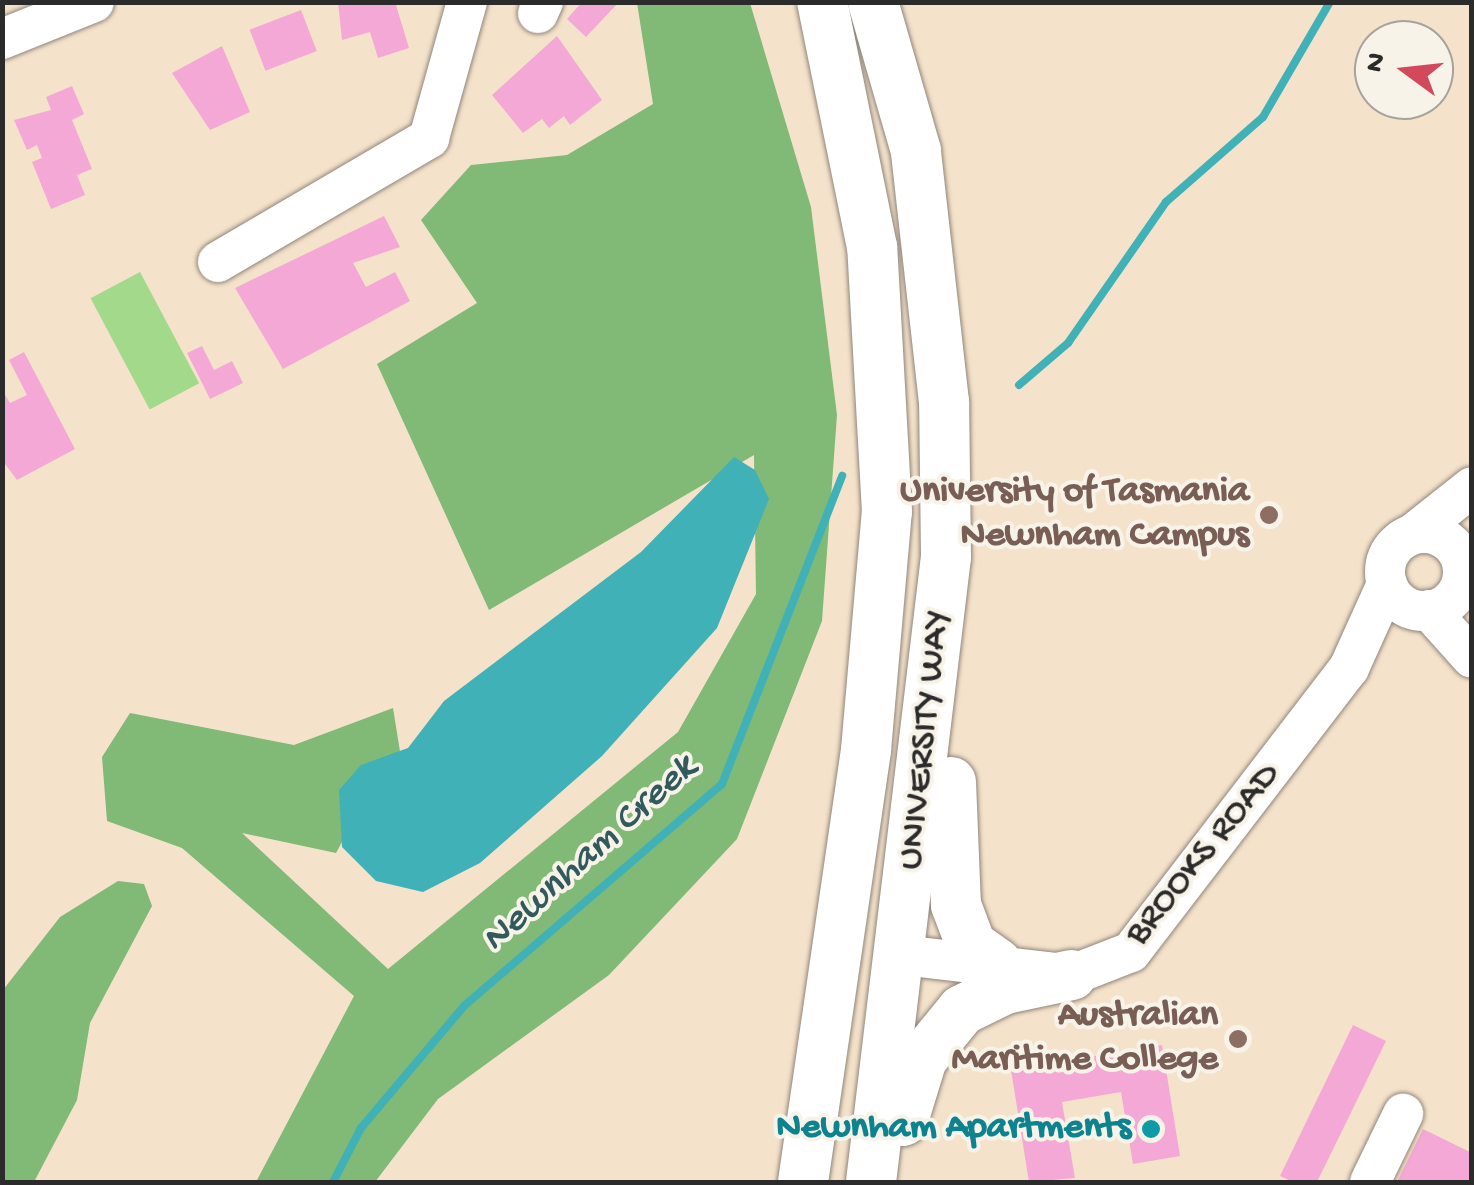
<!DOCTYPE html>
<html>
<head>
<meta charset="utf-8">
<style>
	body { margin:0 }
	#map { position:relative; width:1474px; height:1185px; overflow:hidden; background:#f5e2cb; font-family:"Gochi Hand",sans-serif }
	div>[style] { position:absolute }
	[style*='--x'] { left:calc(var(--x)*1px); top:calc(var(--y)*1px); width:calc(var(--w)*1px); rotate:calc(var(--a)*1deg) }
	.green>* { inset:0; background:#a2d98a; transform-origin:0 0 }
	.forest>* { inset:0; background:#81b976 }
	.water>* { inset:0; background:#40b1b7 }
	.stream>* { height:8px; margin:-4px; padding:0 4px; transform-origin:4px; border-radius:4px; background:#40b1b7 }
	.building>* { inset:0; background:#f4a8d5; transform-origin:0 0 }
	.roads { filter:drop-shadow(0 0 2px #90867b) drop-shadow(0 0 2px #90867b) }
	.minor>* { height:40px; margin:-20px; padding:0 20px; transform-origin:20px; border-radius:20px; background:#fff }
	.minor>.ring { margin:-20px; padding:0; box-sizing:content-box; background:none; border:40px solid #fff; border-radius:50% }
	.major>* { height:50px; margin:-25px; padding:0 25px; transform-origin:25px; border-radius:25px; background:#fff }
	.dots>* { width:28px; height:28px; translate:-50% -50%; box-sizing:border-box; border:5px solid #f7f3e8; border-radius:50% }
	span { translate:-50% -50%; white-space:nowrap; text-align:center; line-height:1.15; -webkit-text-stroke:8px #f7f3e8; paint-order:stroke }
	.education-label { font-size:38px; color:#785e54; font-weight:700 }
	.right { translate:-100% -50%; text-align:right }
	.street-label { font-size:38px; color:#2b2b2b }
	.culture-label { font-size:38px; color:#0d838f; font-weight:700 }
	.water-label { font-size:40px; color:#325a5c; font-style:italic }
	.frame { position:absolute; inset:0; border:5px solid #2b2b2b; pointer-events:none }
	.north { position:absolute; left:1354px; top:20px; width:100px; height:100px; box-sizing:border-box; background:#f7f3e8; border:2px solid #a5a39c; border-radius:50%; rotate:285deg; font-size:28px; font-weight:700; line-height:40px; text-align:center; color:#2b2b2b }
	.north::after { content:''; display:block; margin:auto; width:35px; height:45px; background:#d1495b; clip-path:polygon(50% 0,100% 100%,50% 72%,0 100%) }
</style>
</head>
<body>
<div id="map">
	<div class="green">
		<div style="left:140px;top:272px;width:126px;height:56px;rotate:62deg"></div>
	</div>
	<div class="forest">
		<div style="clip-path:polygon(637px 3px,750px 3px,811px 207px,837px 415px,822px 621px,737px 839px,609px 975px,438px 1099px,375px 1182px,256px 1182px,354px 996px,182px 848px,107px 821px,102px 757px,130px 713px,294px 745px,393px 708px,403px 770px,355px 818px,336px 853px,242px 833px,388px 969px,678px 732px,756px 594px,754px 455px,489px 610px,377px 364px,477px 303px,421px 220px,471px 165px,567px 155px,653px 104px)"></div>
		<div style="clip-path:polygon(118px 881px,144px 884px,152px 906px,90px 1023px,77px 1100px,34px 1182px,3px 1182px,3px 990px,60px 917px)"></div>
	</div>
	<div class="water">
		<div style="clip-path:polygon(734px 457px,755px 470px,769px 499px,717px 628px,602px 756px,480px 863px,423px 892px,376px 881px,342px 847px,339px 790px,361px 765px,408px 748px,444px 701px,641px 552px)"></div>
	</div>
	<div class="stream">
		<div style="--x:1019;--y:385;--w:65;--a:-40.6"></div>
		<div style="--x:1068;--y:343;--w:172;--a:-55.2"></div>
		<div style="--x:1166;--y:202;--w:129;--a:-41.2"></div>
		<div style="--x:1263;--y:117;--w:133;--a:-59.8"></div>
		<div style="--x:333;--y:1182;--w:61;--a:-62.6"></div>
		<div style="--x:361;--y:1128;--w:160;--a:-49.8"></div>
		<div style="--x:464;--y:1006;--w:340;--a:-40.7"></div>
		<div style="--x:722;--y:784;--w:331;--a:-68.7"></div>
	</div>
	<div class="building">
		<div style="clip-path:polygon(338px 2px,395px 2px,409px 48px,378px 58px,370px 32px,342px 40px)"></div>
		<div style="clip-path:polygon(582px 2px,619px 2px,586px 37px,567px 19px)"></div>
		<div style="left:301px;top:10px;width:44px;height:55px;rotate:69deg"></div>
		<div style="clip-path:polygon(557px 36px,602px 100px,570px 125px,564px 116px,549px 128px,542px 119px,523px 133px,492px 95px)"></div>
		<div style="clip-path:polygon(222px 46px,250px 112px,210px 130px,172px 73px)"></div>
		<div style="clip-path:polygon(72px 86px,84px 114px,72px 120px,92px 169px,77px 175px,85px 195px,51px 209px,32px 162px,42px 158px,37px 145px,27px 150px,14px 120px,51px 110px,46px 97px)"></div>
		<div style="clip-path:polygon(384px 216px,400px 247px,353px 263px,366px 287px,395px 272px,410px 301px,283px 369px,235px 288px)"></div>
		<div style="clip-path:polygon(202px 346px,214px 370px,232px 361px,243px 383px,210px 399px,187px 353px)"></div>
		<div style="clip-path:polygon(24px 352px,75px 449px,17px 480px,2px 460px,2px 390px,10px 403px,27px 395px,9px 360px)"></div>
		<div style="clip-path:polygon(1353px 1025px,1386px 1041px,1317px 1182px,1293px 1182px,1280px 1176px)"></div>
		<div style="clip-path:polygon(1162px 1045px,1180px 1156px,1133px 1164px,1121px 1092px,1062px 1102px,1075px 1178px,1029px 1182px,1011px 1070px)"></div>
		<div style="clip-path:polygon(1423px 1129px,1472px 1153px,1472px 1182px,1397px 1182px)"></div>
	</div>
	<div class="roads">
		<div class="minor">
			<div style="--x:538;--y:13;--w:12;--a:-66"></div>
			<div style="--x:2;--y:39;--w:99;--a:-21.9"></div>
			<div style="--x:218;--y:262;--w:245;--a:-30.4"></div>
			<div style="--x:429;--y:138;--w:141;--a:-74.4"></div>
			<div class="ring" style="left:1385px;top:533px;width:38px;height:38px"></div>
			<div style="--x:1413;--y:534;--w:75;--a:-38.5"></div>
			<div style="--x:1429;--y:610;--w:64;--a:48.1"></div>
			<div style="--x:902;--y:955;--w:171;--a:6.7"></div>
			<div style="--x:1072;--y:975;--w:63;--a:-21.3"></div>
			<div style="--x:1131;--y:952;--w:358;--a:-52.5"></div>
			<div style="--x:1349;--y:668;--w:92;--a:-65.7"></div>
			<div style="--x:1370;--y:1182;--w:76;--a:-64.1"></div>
		</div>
		<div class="major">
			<div style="--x:951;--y:782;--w:123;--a:87.7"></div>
			<div style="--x:956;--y:905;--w:43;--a:69.4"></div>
			<div style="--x:971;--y:945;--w:32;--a:35"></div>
			<div style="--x:903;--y:1121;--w:65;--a:-73"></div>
			<div style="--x:922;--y:1059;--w:63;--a:-50.8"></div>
			<div style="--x:962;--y:1010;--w:48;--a:-26"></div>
			<div style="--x:1005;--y:989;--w:68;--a:-11.8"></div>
			<div style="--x:803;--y:1182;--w:437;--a:-81.7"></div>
			<div style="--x:866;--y:750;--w:239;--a:-85"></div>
			<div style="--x:887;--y:512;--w:265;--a:-93.2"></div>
			<div style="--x:872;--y:247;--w:250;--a:-101.5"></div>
			<div style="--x:871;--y:1182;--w:629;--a:-83.16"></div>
			<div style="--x:946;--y:557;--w:155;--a:-90.7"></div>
			<div style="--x:944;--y:402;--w:253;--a:-96.4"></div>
			<div style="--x:916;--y:151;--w:155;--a:-106.1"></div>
		</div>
	</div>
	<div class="dots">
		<div style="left:1269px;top:515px;background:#8d6e63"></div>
		<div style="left:1238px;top:1039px;background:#8d6e63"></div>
		<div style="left:1151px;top:1129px;background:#0f9aa8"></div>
	</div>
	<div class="education-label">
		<span class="right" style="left:1249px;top:515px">University of Tasmania<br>Newnham Campus</span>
		<span class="right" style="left:1218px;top:1039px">Australian<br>Maritime College</span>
	</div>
	<div class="street-label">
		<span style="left:926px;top:740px;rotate:-84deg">UNIVERSITY WAY</span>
		<span style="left:1204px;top:855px;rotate:-51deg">BROOKS ROAD</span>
	</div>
	<div class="culture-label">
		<span class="right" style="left:1131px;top:1129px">Newnham Apartments</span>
	</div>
	<div class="water-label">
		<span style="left:590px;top:855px;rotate:-42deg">Newnham Creek</span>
	</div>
	<div class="frame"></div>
	<div class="north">N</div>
</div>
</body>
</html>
